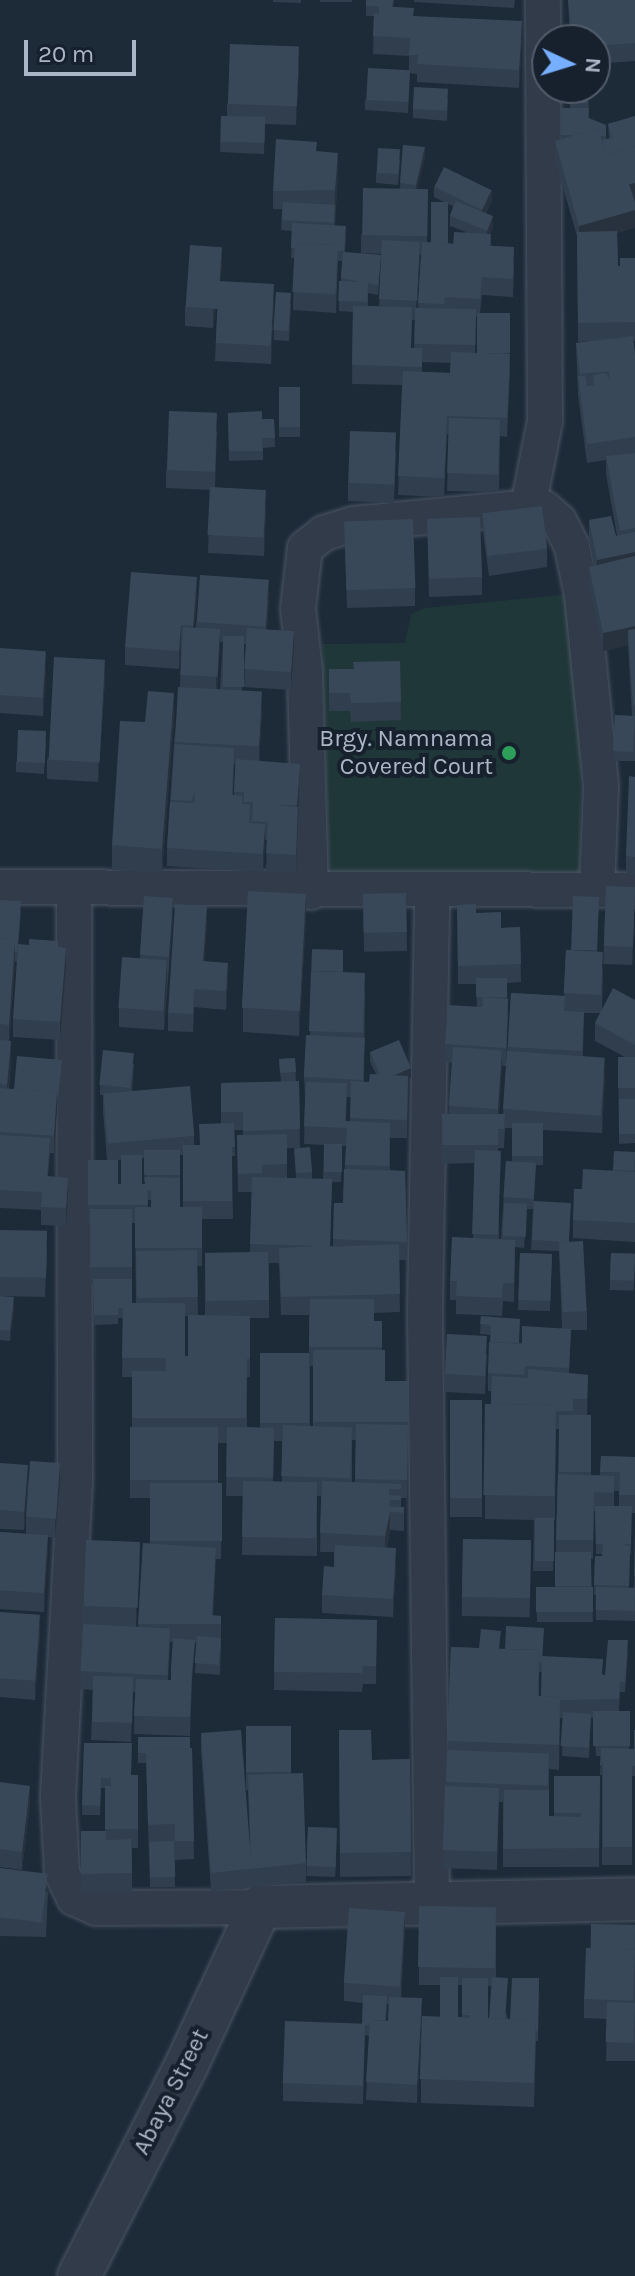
<!DOCTYPE html>
<html>
<head>
<meta charset="utf-8">
<style>
	body { margin:0 }
	#map { position:relative; width:635px; height:2276px; overflow:hidden; background:#1d2a38; font-family:Karla,sans-serif }
	div>[style] { position:absolute }
	[style*='--x'] { left:calc(var(--x)*1px); top:calc(var(--y)*1px); width:calc(var(--w)*1px); rotate:calc(var(--a)*1deg) }
	.green>* { inset:0; background:#1f3739 }
	.roads { filter:drop-shadow(0 0 2px #4c5664) drop-shadow(0 0 2px #4c5664) }
	.minor>* { height:34px; margin:-17px; padding:0 17px; transform-origin:17px; border-radius:17px; background:#313b49 }
	.tertiary>* { height:42px; margin:-21px; padding:0 21px; transform-origin:21px; border-radius:21px; background:#313b49 }
	.wall>* { inset:0; background:#313e4d; transform-origin:0 0 }
	.shaded-wall>* { inset:0; background:#28323e }
	.building>* { inset:0; background:#394859; transform-origin:0 0 }
	.dots>* { width:22px; height:22px; translate:-50% -50%; box-sizing:border-box; border:4px solid #17202d; border-radius:50% }
	span { translate:-50% -50%; white-space:nowrap; text-align:center; line-height:1.15; -webkit-text-stroke:8px #17202d; paint-order:stroke }
	.poi-label { font-size:24px; color:#abb6c6 }
	.right { translate:-100% -50%; text-align:right }
	.street-label { font-size:24px; color:#abb6c6 }
	.north { position:absolute; left:531px; top:24px; width:80px; height:80px; box-sizing:border-box; background:#17202d; border:2px solid #525c6a; border-radius:50%; rotate:94deg; font-size:22px; font-weight:700; line-height:32px; text-align:center; color:#abb6c6 }
	.north::after { content:''; display:block; margin:auto; width:28px; height:36px; background:#77afff; clip-path:polygon(50% 0,100% 100%,50% 72%,0 100%) }
	.scale { position:absolute; left:24px; top:40px; width:112px; height:36px; box-sizing:border-box; border:4px solid #abb6c6; border-top:0; padding-left:10px; font-size:24px; line-height:28px; white-space:nowrap; color:#abb6c6; -webkit-text-stroke:6px #17202d; paint-order:stroke }
</style>
</head>
<body>
<div id="map">
	<div class="green">
		<div style="clip-path:polygon(572px 594px,581px 688px,580px 880px,346px 880px,329px 867px,322px 644px,405px 643px,411px 614px,425px 608px)"></div>
	</div>
	<div class="roads">
		<div class="minor">
			<div style="--x:528;--y:507;--w:88;--a:-78.8"></div>
			<div style="--x:545;--y:421;--w:421;--a:-90.3"></div>
			<div style="--x:0;--y:887;--w:635;--a:0.27"></div>
			<div style="--x:74;--y:889;--w:593;--a:89.9"></div>
			<div style="--x:75;--y:1482;--w:317;--a:93.1"></div>
			<div style="--x:58;--y:1799;--w:74;--a:86.9"></div>
			<div style="--x:62;--y:1873;--w:28;--a:64"></div>
			<div style="--x:74;--y:1898;--w:24;--a:24"></div>
			<div style="--x:96;--y:1908;--w:164;--a:-0.3"></div>
			<div style="--x:311;--y:892;--w:221;--a:-91.6"></div>
			<div style="--x:305;--y:671;--w:62;--a:-96.4"></div>
			<div style="--x:298;--y:609;--w:61;--a:-83.5"></div>
			<div style="--x:305;--y:548;--w:24;--a:-38"></div>
			<div style="--x:324;--y:533;--w:30;--a:-17"></div>
			<div style="--x:353;--y:524;--w:176;--a:-5.5"></div>
			<div style="--x:528;--y:507;--w:16;--a:4"></div>
			<div style="--x:544;--y:508;--w:20;--a:41"></div>
			<div style="--x:559;--y:521;--w:29;--a:63"></div>
			<div style="--x:572;--y:547;--w:49;--a:78.2"></div>
			<div style="--x:582;--y:595;--w:192;--a:84.3"></div>
			<div style="--x:601;--y:786;--w:104;--a:92.2"></div>
			<div style="--x:432;--y:1902;--w:591;--a:-90.68"></div>
			<div style="--x:425;--y:1311;--w:422;--a:-89"></div>
		</div>
		<div class="tertiary">
			<div style="--x:79;--y:2276;--w:238;--a:-63"></div>
			<div style="--x:187;--y:2064;--w:173;--a:-65.1"></div>
			<div style="--x:260;--y:1907;--w:375;--a:-1.2"></div>
		</div>
	</div>
	<div class="wall">
		<div style="clip-path:polygon(273px 0,301px 0,301px 3px,273px 2px)"></div>
		<div style="left:320px;top:0;width:32px;height:2px"></div>
		<div style="clip-path:polygon(366px 0,394px 0,393px 7px,414px 16px,522px 39px,519px 88px,417px 82px,417px 74px,410px 73px,408px 113px,365px 110px,365px 100px,409px 70px,409px 56px,373px 54px,374px 16px,366px 16px)"></div>
		<div style="clip-path:polygon(414px 0,515px 0,514px 8px,414px 2px)"></div>
		<div style="clip-path:polygon(568px 0,635px 0,635px 61px,595px 64px,595px 40px,570px 40px)"></div>
		<div style="clip-path:polygon(299px 65px,296px 125px,265px 124px,264px 154px,220px 152px,221px 116px,227px 116px,227px 104px)"></div>
		<div style="clip-path:polygon(570px 88px,588px 88px,589px 118px,606px 125px,606px 139px,609px 138px,608px 124px,635px 116px,635px 228px,617px 233px,618px 266px,620px 266px,635px 258px,635px 341px,633px 341px,635px 354px,635px 761px,614px 761px,615px 715px,632px 716px,628px 645px,603px 651px,589px 585px,589px 567px,594px 565px,589px 539px,589px 520px,616px 536px,617px 536px,606px 474px,606px 460px,587px 463px,578px 395px,576px 343px,590px 341px,578px 342px,577px 236px,555px 160px,555px 141px,561px 140px,561px 108px,570px 108px)"></div>
		<div style="clip-path:polygon(448px 99px,447px 121px,413px 118px,413px 109px)"></div>
		<div style="clip-path:polygon(evenodd,403px 145px,425px 157px,417px 189px,428px 189px,427px 242px,430px 243px,444px 202px,434px 197px,434px 187px,492px 200px,486px 213px,493px 226px,490px 234px,491px 246px,514px 265px,513px 297px,482px 295px,480px 313px,509px 354px,510px 372px,507px 437px,500px 436px,499px 492px,447px 491px,449px 434px,447px 434px,444px 497px,398px 495px,402px 385px,352px 384px,353px 312px,339px 311px,339px 281px,341px 281px,342px 261px,338px 261px,336px 313px,293px 310px,294px 258px,291px 258px,292px 231px,281px 230px,282px 209px,273px 209px,273px 191px,317px 151px,338px 171px,335px 225px,346px 236px,345px 252px,381px 255px,378px 295px,368px 293px,368px 306px,379px 306px,382px 254px,361px 253px,361px 235px,400px 188px,403px 145px,448px 204px,453px 206px,450px 216px,450px 226px,466px 232px,453px 244px,447px 243px,448px 204px,403px 145px,420px 255px,421px 255px,418px 308px,417px 308px,420px 255px,403px 145px,476px 317px,477px 317px,477px 353px,475px 353px,476px 317px,403px 145px,412px 320px,415px 320px,414px 348px,411px 348px,412px 320px,403px 145px,422px 362px,451px 363px,450px 373px,422px 372px,422px 362px)"></div>
		<div style="clip-path:polygon(400px 159px,398px 185px,376px 183px,376px 173px)"></div>
		<div style="clip-path:polygon(222px 265px,220px 281px,274px 302px,271px 364px,215px 361px,218px 291px,213px 328px,185px 326px,185px 307px)"></div>
		<div style="clip-path:polygon(291px 303px,289px 341px,274px 340px,274px 330px)"></div>
		<div style="left:279px;top:387px;width:21px;height:50px"></div>
		<div style="clip-path:polygon(228px 413px,262px 419px,274px 419px,275px 447px,263px 448px,263px 460px,229px 461px)"></div>
		<div style="clip-path:polygon(217px 431px,215px 487px,266px 508px,264px 556px,208px 553px,210px 490px,166px 488px,166px 470px)"></div>
		<div style="clip-path:polygon(396px 452px,394px 503px,348px 501px,348px 483px)"></div>
		<div style="clip-path:polygon(483px 514px,547px 549px,547px 567px,489px 576px,483px 532px)"></div>
		<div style="clip-path:polygon(427px 519px,482px 577px,482px 595px,429px 597px)"></div>
		<div style="clip-path:polygon(344px 521px,415px 588px,415px 606px,347px 608px)"></div>
		<div style="clip-path:polygon(evenodd,197px 595px,194px 628px,196px 628px,196px 622px,269px 599px,267px 629px,294px 649px,291px 690px,244px 687px,246px 644px,244px 644px,242px 691px,262px 710px,259px 761px,300px 782px,296px 873px,266px 872px,267px 840px,265px 840px,263px 872px,167px 866px,167px 848px,174px 742px,180px 687px,181px 643px,179px 669px,125px 665px,125px 647px,197px 595px,220px 642px,223px 642px,220px 689px,217px 689px,220px 642px,197px 595px,234px 764px,235px 764px,234px 795px,233px 795px,234px 764px)"></div>
		<div style="clip-path:polygon(0 648px,46px 669px,43px 716px,0 713px)"></div>
		<div style="clip-path:polygon(400px 661px,401px 720px,351px 722px,350px 711px,329px 711px,329px 669px,354px 669px)"></div>
		<div style="clip-path:polygon(105px 679px,98px 782px,47px 779px,47px 760px)"></div>
		<div style="clip-path:polygon(174px 718px,162px 873px,112px 870px,112px 845px,145px 722px)"></div>
		<div style="clip-path:polygon(46px 741px,44px 774px,16px 772px,16px 762px)"></div>
		<div style="clip-path:polygon(635px 777px,635px 875px,626px 874px,626px 856px)"></div>
		<div style="left:606px;top:886px;width:29px;height:78px;rotate:2deg"></div>
		<div style="left:406px;top:893px;width:58px;height:43px;rotate:89deg"></div>
		<div style="clip-path:polygon(144px 896px,173px 916px,164px 1030px,119px 1027px,119px 1008px,140px 958px)"></div>
		<div style="clip-path:polygon(0 900px,21px 911px,17px 962px,15px 962px,9px 1041px,11px 1059px,9px 1089px,14px 1089px,62px 1070px,58px 1105px,57px 1105px,54px 1153px,50px 1153px,48px 1176px,68px 1196px,66px 1226px,41px 1225px,41px 1210px,0 1208px)"></div>
		<div style="clip-path:polygon(evenodd,457px 905px,476px 913px,501px 928px,520px 927px,521px 982px,507px 983px,508px 1017px,506px 1066px,502px 1066px,499px 1114px,503px 1114px,511px 993px,564px 996px,566px 950px,597px 951px,603px 970px,602px 1010px,635px 1000px,635px 1143px,619px 1144px,618px 1057px,625px 1057px,595px 1041px,595px 1023px,600px 1013px,584px 1013px,583px 1056px,605px 1075px,602px 1133px,543px 1130px,543px 1165px,536px 1165px,534px 1201px,569px 1241px,587px 1311px,587px 1330px,571px 1330px,569px 1373px,588px 1375px,587px 1415px,591px 1415px,591px 1475px,600px 1475px,601px 1456px,635px 1457px,635px 1513px,631px 1513px,631px 1554px,630px 1554px,629px 1588px,634px 1588px,635px 1532px,635px 1621px,596px 1620px,596px 1595px,594px 1595px,595px 1556px,602px 1556px,603px 1554px,596px 1554px,595px 1511px,594px 1511px,593px 1559px,591px 1559px,593px 1622px,537px 1622px,536px 1588px,555px 1588px,559px 1429px,556px 1429px,555px 1520px,554px 1520px,553px 1571px,533px 1571px,534px 1520px,485px 1519px,485px 1404px,491px 1404px,491px 1391px,488px 1391px,488px 1373px,491px 1335px,480px 1334px,481px 1316px,520px 1343px,562px 1328px,559px 1251px,531px 1250px,533px 1209px,527px 1209px,524px 1248px,515px 1247px,514px 1302px,503px 1301px,502px 1316px,456px 1314px,456px 1300px,450px 1300px,450px 1281px,473px 1238px,474px 1163px,442px 1164px,442px 1114px,449px 1114px,452px 1063px,445px 1062px,445px 1044px,477px 1007px,476px 984px,458px 984px,457px 905px,505px 1128px,512px 1128px,512px 1162px,506px 1161px,501px 1239px,499px 1239px,498px 1148px,504px 1148px,505px 1128px,457px 905px,614px 1491px,619px 1491px,619px 1506px,614px 1506px,614px 1491px)"></div>
		<div style="clip-path:polygon(306px 919px,299px 1036px,243px 1032px,243px 1008px)"></div>
		<div style="clip-path:polygon(207px 924px,204px 961px,228px 981px,226px 1010px,194px 1007px,193px 1032px,168px 1031px,168px 1013px)"></div>
		<div style="clip-path:polygon(29px 945px,58px 947px,66px 966px,60px 1040px,13px 1037px,13px 1019px)"></div>
		<div style="clip-path:polygon(evenodd,343px 972px,365px 991px,364px 1082px,369px 1082px,376px 1074px,370px 1062px,370px 1052px,411px 1078px,408px 1079px,407px 1138px,390px 1138px,390px 1170px,405px 1171px,407px 1260px,399px 1260px,400px 1312px,374px 1313px,374px 1321px,382px 1321px,382px 1350px,385px 1381px,409px 1381px,407px 1498px,401px 1498px,401px 1507px,404px 1507px,404px 1531px,390px 1530px,387px 1547px,396px 1566px,393px 1617px,322px 1613px,322px 1595px,334px 1567px,334px 1552px,320px 1552px,321px 1496px,317px 1496px,317px 1556px,242px 1555px,243px 1496px,226px 1496px,227px 1443px,218px 1443px,218px 1483px,222px 1483px,221px 1559px,216px 1559px,213px 1616px,221px 1616px,221px 1648px,220px 1675px,195px 1673px,197px 1643px,195px 1643px,192px 1680px,190px 1736px,134px 1734px,135px 1692px,133px 1692px,131px 1742px,91px 1740px,93px 1690px,81px 1689px,83px 1625px,83px 1606px,140px 1561px,136px 1627px,138px 1628px,143px 1543px,150px 1544px,150px 1498px,130px 1498px,130px 1427px,132px 1427px,132px 1377px,122px 1377px,123px 1318px,118px 1318px,118px 1324px,94px 1325px,93px 1285px,90px 1285px,90px 1224px,88px 1224px,88px 1160px,107px 1160px,103px 1112px,103px 1095px,100px 1095px,100px 1085px,134px 1063px,132px 1091px,194px 1136px,194px 1145px,200px 1145px,221px 1124px,221px 1083px,281px 1082px,279px 1059px,295px 1058px,296px 1081px,299px 1081px,300px 1148px,287px 1148px,287px 1178px,296px 1178px,294px 1148px,312px 1172px,312px 1179px,323px 1179px,324px 1145px,304px 1144px,305px 1096px,304px 1077px,310px 1036px,311px 979px,343px 972px,347px 1097px,351px 1097px,350px 1121px,346px 1121px,347px 1097px,343px 972px,234px 1130px,243px 1130px,243px 1135px,237px 1135px,238px 1192px,252px 1192px,250px 1252px,205px 1253px,205px 1315px,198px 1315px,197px 1266px,202px 1266px,202px 1219px,233px 1219px,232px 1156px,235px 1156px,234px 1130px,343px 972px,342px 1146px,346px 1146px,343px 1203px,334px 1203px,333px 1246px,330px 1246px,332px 1182px,341px 1182px,342px 1146px,343px 972px,180px 1155px,183px 1155px,183px 1207px,180px 1207px,180px 1155px,343px 972px,142px 1158px,144px 1158px,145px 1184px,142px 1184px,142px 1158px,343px 972px,118px 1160px,121px 1160px,121px 1184px,118px 1184px,118px 1160px,343px 972px,148px 1200px,151px 1200px,151px 1208px,148px 1208px,148px 1200px,343px 972px,132px 1223px,135px 1223px,136px 1303px,132px 1303px,132px 1223px,343px 972px,269px 1263px,279px 1263px,281px 1315px,309px 1315px,309px 1353px,260px 1353px,260px 1428px,247px 1427px,247px 1377px,250px 1377px,250px 1318px,269px 1318px,269px 1263px,343px 972px,185px 1316px,188px 1316px,188px 1356px,185px 1356px,185px 1316px,343px 972px,310px 1366px,313px 1366px,313px 1426px,310px 1426px,310px 1366px,343px 972px,352px 1440px,356px 1440px,355px 1482px,352px 1482px,352px 1440px,343px 972px,274px 1441px,282px 1441px,282px 1482px,273px 1481px,274px 1441px,343px 972px,170px 1642px,173px 1642px,171px 1680px,168px 1680px,170px 1642px)"></div>
		<div style="clip-path:polygon(635px 1152px,635px 1242px,573px 1238px,573px 1220px,582px 1189px,613px 1170px)"></div>
		<div style="clip-path:polygon(0 1230px,47px 1250px,45px 1297px,0 1296px,14px 1307px,10px 1341px,0 1340px)"></div>
		<div style="left:520px;top:1253px;width:32px;height:57px;rotate:2deg"></div>
		<div style="left:611px;top:1253px;width:24px;height:37px;rotate:2deg"></div>
		<div style="clip-path:polygon(487px 1354px,485px 1394px,445px 1392px,445px 1374px)"></div>
		<div style="left:450px;top:1400px;width:32px;height:117px"></div>
		<div style="clip-path:polygon(0 1463px,28px 1484px,24px 1530px,0 1529px)"></div>
		<div style="clip-path:polygon(60px 1482px,55px 1538px,48px 1537px,44px 1612px,0 1609px,0 1532px,26px 1534px,26px 1517px)"></div>
		<div style="left:463px;top:1539px;width:68px;height:77px;rotate:1deg"></div>
		<div style="clip-path:polygon(0 1612px,40px 1634px,35px 1700px,0 1697px)"></div>
		<div style="clip-path:polygon(275px 1618px,377px 1620px,376px 1684px,363px 1684px,362px 1692px,274px 1690px)"></div>
		<div style="clip-path:polygon(evenodd,451px 1647px,500px 1649px,543px 1656px,605px 1675px,628px 1650px,625px 1692px,620px 1692px,619px 1711px,630px 1711px,629px 1749px,634px 1749px,635px 1730px,635px 1776px,632px 1776px,632px 1865px,602px 1865px,602px 1775px,600px 1775px,601px 1756px,596px 1756px,593px 1718px,591px 1718px,589px 1758px,562px 1756px,563px 1718px,560px 1718px,559px 1770px,549px 1769px,549px 1816px,554px 1817px,554px 1776px,600px 1776px,599px 1867px,503px 1867px,503px 1802px,499px 1802px,497px 1870px,443px 1868px,451px 1647px,539px 1672px,542px 1672px,541px 1696px,539px 1696px,539px 1672px)"></div>
		<div style="clip-path:polygon(246px 1726px,291px 1726px,291px 1774px,306px 1863px,306px 1882px,211px 1891px,201px 1751px,201px 1733px,250px 1846px,248px 1790px,246px 1790px)"></div>
		<div style="clip-path:polygon(339px 1730px,372px 1760px,410px 1759px,411px 1876px,340px 1877px)"></div>
		<div style="clip-path:polygon(138px 1737px,192px 1748px,194px 1859px,175px 1860px,174px 1842px,175px 1887px,150px 1887px,146px 1763px,138px 1763px)"></div>
		<div style="clip-path:polygon(84px 1743px,131px 1775px,138px 1775px,138px 1848px,132px 1848px,132px 1892px,81px 1892px,81px 1831px,105px 1831px,105px 1788px,101px 1788px,100px 1815px,82px 1815px)"></div>
		<div style="clip-path:polygon(0 1782px,30px 1804px,22px 1870px,0 1867px)"></div>
		<div style="left:308px;top:1827px;width:29px;height:49px;rotate:2deg"></div>
		<div style="clip-path:polygon(0 1868px,48px 1892px,46px 1937px,0 1936px)"></div>
		<div style="clip-path:polygon(evenodd,419px 1906px,496px 1907px,496px 1977px,508px 2019px,510px 2019px,539px 1978px,538px 2041px,536px 2041px,534px 2107px,421px 2103px,421px 2079px,440px 2017px,440px 1985px,419px 1985px,419px 1906px,458px 1985px,462px 1985px,462px 2017px,458px 2017px,458px 1985px,419px 1906px,488px 1986px,492px 1986px,491px 2018px,488px 2018px,488px 1986px)"></div>
		<div style="clip-path:polygon(635px 1925px,635px 2061px,606px 2061px,607px 2019px,584px 2018px,584px 1999px,590px 1949px)"></div>
		<div style="clip-path:polygon(evenodd,405px 1930px,401px 1997px,422px 2017px,417px 2103px,366px 2100px,369px 2036px,365px 2035px,363px 2104px,283px 2101px,283px 2083px,362px 2024px,363px 2003px,344px 2001px,344px 1983px,405px 1930px,387px 2004px,389px 2004px,388px 2021px,386px 2020px,387px 2004px)"></div>
	</div>
	<div class="shaded-wall">
		<div style="clip-path:polygon(522px 21px,522px 39px,519px 88px,519px 70px)"></div>
		<div style="clip-path:polygon(299px 47px,299px 65px,296px 125px,296px 107px)"></div>
		<div style="clip-path:polygon(425px 147px,425px 157px,416px 194px,416px 185px)"></div>
		<div style="clip-path:polygon(338px 153px,338px 171px,334px 233px,335px 190px)"></div>
		<div style="clip-path:polygon(635px 183px,635px 201px,629px 184px)"></div>
		<div style="clip-path:polygon(492px 190px,492px 200px,482px 220px,482px 210px)"></div>
		<div style="clip-path:polygon(635px 210px,635px 228px,579px 244px,579px 226px)"></div>
		<div style="clip-path:polygon(493px 216px,493px 226px,487px 241px,487px 231px)"></div>
		<div style="clip-path:polygon(420px 242px,420px 260px,416px 320px,416px 302px)"></div>
		<div style="clip-path:polygon(222px 247px,222px 265px,213px 328px,213px 309px)"></div>
		<div style="clip-path:polygon(274px 284px,274px 302px,271px 364px,271px 346px)"></div>
		<div style="clip-path:polygon(266px 490px,266px 508px,264px 556px,264px 538px)"></div>
		<div style="clip-path:polygon(635px 552px,635px 570px,597px 578px,597px 560px)"></div>
		<div style="clip-path:polygon(197px 577px,197px 595px,193px 644px,193px 626px)"></div>
		<div style="clip-path:polygon(269px 580px,269px 599px,266px 645px,266px 627px)"></div>
		<div style="clip-path:polygon(181px 625px,181px 643px,179px 669px,179px 651px)"></div>
		<div style="clip-path:polygon(635px 626px,635px 644px,628px 630px,628px 645px,603px 651px,603px 633px)"></div>
		<div style="clip-path:polygon(220px 629px,220px 648px,216px 695px,216px 677px)"></div>
		<div style="clip-path:polygon(294px 631px,294px 649px,291px 690px,291px 672px)"></div>
		<div style="clip-path:polygon(46px 651px,46px 669px,43px 716px,43px 698px)"></div>
		<div style="clip-path:polygon(105px 660px,105px 679px,98px 782px,98px 764px)"></div>
		<div style="clip-path:polygon(262px 692px,262px 710px,259px 765px,259px 747px)"></div>
		<div style="clip-path:polygon(174px 693px,174px 718px,162px 873px,162px 849px)"></div>
		<div style="clip-path:polygon(300px 764px,298px 825px,296px 873px,297px 805px)"></div>
		<div style="clip-path:polygon(265px 824px,265px 842px,263px 872px,263px 854px)"></div>
		<div style="clip-path:polygon(306px 894px,306px 919px,299px 1036px,299px 1011px)"></div>
		<div style="clip-path:polygon(173px 898px,173px 916px,169px 975px,169px 957px)"></div>
		<div style="clip-path:polygon(207px 906px,207px 924px,203px 979px,203px 961px)"></div>
		<div style="clip-path:polygon(15px 940px,15px 964px,9px 1049px,9px 1025px)"></div>
		<div style="clip-path:polygon(66px 948px,66px 966px,60px 1040px,60px 1022px)"></div>
		<div style="clip-path:polygon(167px 960px,167px 978px,164px 1030px,164px 1012px)"></div>
		<div style="clip-path:polygon(228px 963px,228px 981px,226px 1010px,226px 991px)"></div>
		<div style="clip-path:polygon(11px 1041px,11px 1059px,7px 1103px,7px 1085px)"></div>
		<div style="clip-path:polygon(502px 1050px,502px 1068px,498px 1127px,498px 1108px)"></div>
		<div style="clip-path:polygon(605px 1057px,605px 1075px,602px 1133px,602px 1115px)"></div>
		<div style="clip-path:polygon(411px 1068px,411px 1078px,408px 1079px,407px 1138px,408px 1079px,382px 1080px)"></div>
		<div style="clip-path:polygon(57px 1092px,57px 1110px,54px 1153px,54px 1135px)"></div>
		<div style="clip-path:polygon(68px 1178px,68px 1196px,66px 1226px,66px 1208px)"></div>
		<div style="clip-path:polygon(14px 1297px,14px 1307px,10px 1341px,10px 1331px)"></div>
		<div style="clip-path:polygon(60px 1463px,60px 1482px,55px 1538px,55px 1520px)"></div>
		<div style="clip-path:polygon(28px 1465px,28px 1484px,24px 1530px,24px 1512px)"></div>
		<div style="clip-path:polygon(390px 1512px,390px 1530px,385px 1554px,385px 1536px)"></div>
		<div style="clip-path:polygon(48px 1535px,48px 1554px,44px 1612px,44px 1593px)"></div>
		<div style="clip-path:polygon(140px 1542px,140px 1561px,136px 1628px,136px 1609px)"></div>
		<div style="clip-path:polygon(216px 1548px,216px 1566px,212px 1624px)"></div>
		<div style="clip-path:polygon(396px 1548px,396px 1566px,393px 1617px,393px 1599px)"></div>
		<div style="clip-path:polygon(40px 1615px,40px 1634px,35px 1700px,35px 1681px)"></div>
		<div style="clip-path:polygon(30px 1786px,30px 1804px,22px 1870px,22px 1852px)"></div>
		<div style="clip-path:polygon(405px 1912px,405px 1930px,401px 2005px,401px 1987px)"></div>
		<div style="clip-path:polygon(422px 1998px,422px 2017px,417px 2103px,417px 2085px)"></div>
	</div>
	<div class="building">
		<div style="clip-path:polygon(366px 0,393px 0,392px 7px,366px 6px)"></div>
		<div style="clip-path:polygon(568px 0,635px 0,635px 43px,595px 46px,595px 40px,572px 40px)"></div>
		<div style="clip-path:polygon(379px 6px,414px 8px,413px 16px,522px 21px,519px 70px,417px 64px,418px 55px,409px 55px,410px 38px,373px 36px,374px 13px,379px 14px)"></div>
		<div style="left:230px;top:44px;width:69px;height:60px;rotate:2deg"></div>
		<div style="left:368px;top:68px;width:42px;height:32px;rotate:3deg"></div>
		<div style="left:414px;top:87px;width:34px;height:22px;rotate:3deg"></div>
		<div style="left:570px;top:88px;width:18px;height:15px"></div>
		<div style="clip-path:polygon(561px 108px,589px 108px,588px 118px,606px 125px,606px 136px,600px 136px,598px 128px,574px 135px,561px 135px)"></div>
		<div style="left:221px;top:116px;width:44px;height:26px;rotate:1deg"></div>
		<div style="clip-path:polygon(635px 116px,635px 146px,606px 155px,602px 140px,612px 138px,608px 124px)"></div>
		<div style="clip-path:polygon(598px 128px,606px 155px,635px 146px,635px 183px,629px 184px,635px 204px,635px 210px,579px 226px,555px 141px)"></div>
		<div style="clip-path:polygon(276px 139px,317px 142px,316px 151px,338px 153px,335px 190px,273px 191px)"></div>
		<div style="clip-path:polygon(403px 145px,425px 147px,416px 185px,400px 183px)"></div>
		<div style="left:378px;top:148px;width:22px;height:25px;rotate:3deg"></div>
		<div style="left:444px;top:167px;width:53px;height:22px;rotate:26deg"></div>
		<div style="left:363px;top:188px;width:65px;height:47px;rotate:1deg"></div>
		<div style="left:456px;top:201px;width:40px;height:16px;rotate:22deg"></div>
		<div style="left:283px;top:202px;width:52px;height:18px;rotate:3deg"></div>
		<div style="left:431px;top:202px;width:17px;height:41px"></div>
		<div style="clip-path:polygon(292px 223px,346px 226px,344px 251px,338px 251px,338px 245px,295px 243px,295px 248px,291px 248px)"></div>
		<div style="clip-path:polygon(617px 231px,618px 266px,635px 266px,635px 322px,578px 323px,577px 232px)"></div>
		<div style="left:454px;top:232px;width:37px;height:12px;rotate:3deg"></div>
		<div style="left:382px;top:240px;width:38px;height:59px;rotate:3deg"></div>
		<div style="clip-path:polygon(422px 242px,514px 247px,513px 279px,482px 277px,480px 299px,445px 297px,444px 304px,418px 303px)"></div>
		<div style="left:295px;top:243px;width:43px;height:49px;rotate:3deg"></div>
		<div style="left:190px;top:245px;width:32px;height:62px;rotate:4deg"></div>
		<div style="clip-path:polygon(343px 252px,381px 255px,378px 285px,341px 278px)"></div>
		<div style="left:620px;top:258px;width:15px;height:8px"></div>
		<div style="left:219px;top:281px;width:55px;height:62px;rotate:3deg"></div>
		<div style="left:339px;top:281px;width:29px;height:20px;rotate:2deg"></div>
		<div style="left:276px;top:292px;width:15px;height:38px;rotate:4deg"></div>
		<div style="clip-path:polygon(353px 306px,412px 307px,411px 348px,422px 348px,422px 367px,352px 365px)"></div>
		<div style="left:415px;top:308px;width:61px;height:36px;rotate:1deg"></div>
		<div style="left:477px;top:313px;width:33px;height:40px"></div>
		<div style="clip-path:polygon(633px 336px,635px 354px,635px 437px,587px 444px,578px 376px,585px 375px,587px 386px,594px 385px,593px 375px,606px 373px,610px 381px,609px 371px,580px 374px,576px 343px)"></div>
		<div style="clip-path:polygon(451px 352px,510px 354px,507px 418px,447px 416px,444px 478px,398px 476px,403px 371px,450px 373px)"></div>
		<div style="left:279px;top:387px;width:21px;height:40px"></div>
		<div style="left:169px;top:411px;width:48px;height:59px;rotate:2deg"></div>
		<div style="clip-path:polygon(262px 411px,262px 419px,274px 419px,275px 438px,262px 438px,263px 451px,229px 451px,228px 413px)"></div>
		<div style="left:449px;top:418px;width:51px;height:55px;rotate:2deg"></div>
		<div style="left:350px;top:431px;width:46px;height:52px;rotate:2deg"></div>
		<div style="clip-path:polygon(635px 453px,635px 528px,620px 531px,606px 456px)"></div>
		<div style="left:210px;top:487px;width:56px;height:48px;rotate:3deg"></div>
		<div style="left:542px;top:506px;width:43px;height:60px;rotate:83deg"></div>
		<div style="clip-path:polygon(611px 516px,616px 536px,635px 532px,635px 552px,597px 560px,589px 520px)"></div>
		<div style="left:480px;top:517px;width:60px;height:53px;rotate:88deg"></div>
		<div style="left:413px;top:519px;width:69px;height:69px;rotate:88deg"></div>
		<div style="clip-path:polygon(635px 556px,635px 626px,603px 633px,589px 567px)"></div>
		<div style="clip-path:polygon(131px 572px,197px 577px,193px 626px,181px 625px,179px 651px,125px 647px)"></div>
		<div style="left:200px;top:575px;width:69px;height:47px;rotate:4deg"></div>
		<div style="left:183px;top:627px;width:37px;height:48px;rotate:3deg"></div>
		<div style="left:247px;top:628px;width:47px;height:41px;rotate:4deg"></div>
		<div style="clip-path:polygon(635px 629px,635px 706px,633px 706px,628px 630px)"></div>
		<div style="left:223px;top:636px;width:21px;height:51px"></div>
		<div style="left:0;top:648px;width:46px;height:47px;rotate:4deg"></div>
		<div style="left:54px;top:657px;width:51px;height:103px;rotate:3deg"></div>
		<div style="clip-path:polygon(400px 661px,401px 702px,351px 703px,350px 693px,329px 693px,329px 669px,354px 669px,353px 662px)"></div>
		<div style="left:178px;top:687px;width:84px;height:55px;rotate:3deg"></div>
		<div style="clip-path:polygon(148px 691px,174px 693px,162px 849px,112px 845px,120px 721px,145px 722px)"></div>
		<div style="left:615px;top:715px;width:20px;height:36px;rotate:3deg"></div>
		<div style="left:18px;top:730px;width:28px;height:32px;rotate:2deg"></div>
		<div style="clip-path:polygon(175px 744px,234px 748px,232px 795px,242px 796px,242px 804px,250px 805px,249px 823px,265px 824px,263px 854px,167px 848px,170px 802px,194px 803px,195px 792px,191px 801px,171px 800px)"></div>
		<div style="clip-path:polygon(236px 759px,300px 764px,297px 805px,276px 805px,298px 807px,296px 855px,266px 853px,268px 822px,252px 821px,253px 802px,244px 802px,244px 792px,234px 792px)"></div>
		<div style="clip-path:polygon(629px 776px,635px 777px,635px 857px,626px 856px)"></div>
		<div style="left:606px;top:886px;width:29px;height:60px;rotate:2deg"></div>
		<div style="left:248px;top:891px;width:58px;height:117px;rotate:3deg"></div>
		<div style="left:406px;top:893px;width:39px;height:43px;rotate:89deg"></div>
		<div style="left:144px;top:896px;width:29px;height:59px;rotate:4deg"></div>
		<div style="left:573px;top:896px;width:26px;height:54px;rotate:2deg"></div>
		<div style="clip-path:polygon(0 900px,21px 901px,17px 952px,15px 952px,15px 940px,0 938px)"></div>
		<div style="clip-path:polygon(175px 904px,207px 906px,203px 961px,228px 963px,226px 991px,194px 989px,193px 1014px,168px 1013px)"></div>
		<div style="clip-path:polygon(476px 904px,476px 913px,501px 912px,501px 928px,520px 927px,521px 964px,458px 966px,457px 905px)"></div>
		<div style="clip-path:polygon(0 938px,15px 940px,9px 1025px,0 1024px)"></div>
		<div style="clip-path:polygon(29px 939px,58px 941px,58px 947px,66px 948px,60px 1022px,13px 1019px,18px 944px,29px 945px)"></div>
		<div style="clip-path:polygon(312px 949px,343px 950px,343px 972px,311px 971px,311px 979px)"></div>
		<div style="left:566px;top:950px;width:37px;height:43px;rotate:3deg"></div>
		<div style="left:122px;top:957px;width:45px;height:51px;rotate:4deg"></div>
		<div style="left:311px;top:971px;width:54px;height:60px;rotate:2deg"></div>
		<div style="left:507px;top:978px;width:19px;height:31px;rotate:90deg"></div>
		<div style="clip-path:polygon(613px 988px,635px 1000px,635px 1045px,595px 1023px)"></div>
		<div style="clip-path:polygon(511px 993px,565px 996px,564px 1011px,584px 1012px,582px 1051px,508px 1047px)"></div>
		<div style="clip-path:polygon(483px 997px,508px 999px,506px 1048px,445px 1044px,448px 1005px,482px 1007px)"></div>
		<div style="left:306px;top:1035px;width:59px;height:42px;rotate:3deg"></div>
		<div style="clip-path:polygon(0 1040px,11px 1041px,7px 1085px,0 1084px)"></div>
		<div style="clip-path:polygon(399px 1040px,411px 1068px,395px 1075px,380px 1075px,370px 1052px)"></div>
		<div style="left:453px;top:1047px;width:49px;height:59px;rotate:4deg"></div>
		<div style="left:103px;top:1050px;width:31px;height:35px;rotate:6deg"></div>
		<div style="left:507px;top:1051px;width:98px;height:58px;rotate:4deg"></div>
		<div style="clip-path:polygon(17px 1056px,62px 1060px,58px 1095px,57px 1095px,57px 1092px,14px 1089px)"></div>
		<div style="left:618px;top:1057px;width:17px;height:31px"></div>
		<div style="left:295px;top:1058px;width:14px;height:16px;rotate:86deg"></div>
		<div style="clip-path:polygon(370px 1074px,408px 1076px,407px 1120px,350px 1118px,351px 1081px,369px 1082px)"></div>
		<div style="clip-path:polygon(299px 1081px,300px 1129px,243px 1131px,243px 1112px,221px 1112px,221px 1083px)"></div>
		<div style="clip-path:polygon(306px 1082px,347px 1083px,345px 1121px,390px 1123px,389px 1166px,345px 1165px,347px 1128px,304px 1126px)"></div>
		<div style="left:190px;top:1086px;width:50px;height:87px;rotate:85deg"></div>
		<div style="left:0;top:1088px;width:57px;height:44px;rotate:4deg"></div>
		<div style="left:619px;top:1099px;width:16px;height:35px"></div>
		<div style="clip-path:polygon(442px 1114px,505px 1114px,504px 1129px,498px 1129px,498px 1145px,442px 1145px)"></div>
		<div style="clip-path:polygon(234px 1123px,235px 1147px,232px 1147px,232px 1145px,200px 1145px,199px 1124px)"></div>
		<div style="left:512px;top:1123px;width:31px;height:33px"></div>
		<div style="clip-path:polygon(287px 1134px,287px 1164px,262px 1165px,262px 1173px,238px 1174px,237px 1135px)"></div>
		<div style="clip-path:polygon(0 1135px,50px 1138px,47px 1176px,68px 1178px,66px 1208px,41px 1207px,42px 1192px,0 1190px)"></div>
		<div style="left:324px;top:1144px;width:18px;height:28px"></div>
		<div style="left:183px;top:1145px;width:49px;height:56px"></div>
		<div style="left:310px;top:1147px;width:25px;height:16px;rotate:85deg"></div>
		<div style="left:180px;top:1150px;width:25px;height:36px;rotate:90deg"></div>
		<div style="left:475px;top:1150px;width:26px;height:84px;rotate:2deg"></div>
		<div style="left:614px;top:1151px;width:21px;height:19px;rotate:3deg"></div>
		<div style="left:121px;top:1155px;width:21px;height:29px"></div>
		<div style="clip-path:polygon(88px 1160px,118px 1160px,118px 1184px,147px 1184px,148px 1205px,88px 1205px)"></div>
		<div style="left:506px;top:1161px;width:30px;height:36px;rotate:4deg"></div>
		<div style="clip-path:polygon(344px 1169px,405px 1171px,407px 1242px,333px 1239px,334px 1203px,343px 1203px)"></div>
		<div style="clip-path:polygon(583px 1169px,635px 1172px,635px 1223px,573px 1220px,574px 1189px,582px 1189px)"></div>
		<div style="clip-path:polygon(144px 1177px,180px 1178px,180px 1207px,151px 1208px,151px 1191px,147px 1190px,147px 1184px,145px 1184px)"></div>
		<div style="clip-path:polygon(252px 1177px,332px 1179px,330px 1247px,399px 1244px,400px 1294px,281px 1297px,279px 1248px,318px 1246px,250px 1244px)"></div>
		<div style="left:534px;top:1201px;width:37px;height:39px;rotate:3deg"></div>
		<div style="left:504px;top:1203px;width:23px;height:33px;rotate:2deg"></div>
		<div style="left:202px;top:1207px;width:41px;height:67px;rotate:90deg"></div>
		<div style="left:90px;top:1209px;width:42px;height:58px"></div>
		<div style="left:0;top:1230px;width:47px;height:47px;rotate:1deg"></div>
		<div style="clip-path:polygon(452px 1237px,515px 1240px,514px 1283px,503px 1283px,502px 1298px,456px 1296px,457px 1281px,450px 1281px)"></div>
		<div style="left:583px;top:1241px;width:70px;height:24px;rotate:87deg"></div>
		<div style="left:197px;top:1250px;width:47px;height:61px;rotate:89deg"></div>
		<div style="left:268px;top:1252px;width:48px;height:63px;rotate:89deg"></div>
		<div style="left:520px;top:1253px;width:32px;height:47px;rotate:2deg"></div>
		<div style="left:611px;top:1253px;width:24px;height:27px;rotate:2deg"></div>
		<div style="clip-path:polygon(93px 1279px,132px 1279px,132px 1303px,123px 1303px,123px 1308px,118px 1308px,118px 1315px,94px 1315px)"></div>
		<div style="clip-path:polygon(0 1296px,14px 1297px,10px 1331px,0 1330px)"></div>
		<div style="clip-path:polygon(310px 1299px,374px 1299px,374px 1321px,382px 1321px,382px 1347px,309px 1347px)"></div>
		<div style="clip-path:polygon(123px 1303px,185px 1303px,185px 1356px,166px 1356px,166px 1358px,122px 1358px)"></div>
		<div style="clip-path:polygon(188px 1315px,250px 1316px,250px 1359px,247px 1359px,247px 1356px,188px 1356px)"></div>
		<div style="clip-path:polygon(481px 1316px,520px 1319px,519px 1343px,490px 1342px,491px 1325px,480px 1324px)"></div>
		<div style="clip-path:polygon(522px 1326px,571px 1329px,569px 1368px,525px 1366px,524px 1375px,488px 1373px,489px 1342px,522px 1344px)"></div>
		<div style="left:447px;top:1334px;width:40px;height:40px;rotate:3deg"></div>
		<div style="clip-path:polygon(313px 1350px,385px 1350px,385px 1381px,409px 1381px,409px 1422px,313px 1422px)"></div>
		<div style="left:260px;top:1353px;width:49px;height:70px"></div>
		<div style="clip-path:polygon(166px 1356px,247px 1356px,246px 1418px,132px 1418px,132px 1371px,166px 1371px)"></div>
		<div style="clip-path:polygon(528px 1369px,588px 1375px,587px 1399px,573px 1399px,573px 1411px,556px 1411px,556px 1405px,491px 1404px,492px 1376px,528px 1378px)"></div>
		<div style="left:450px;top:1400px;width:32px;height:98px"></div>
		<div style="left:485px;top:1404px;width:71px;height:91px;rotate:1deg"></div>
		<div style="left:559px;top:1415px;width:32px;height:57px"></div>
		<div style="left:356px;top:1424px;width:52px;height:55px;rotate:1deg"></div>
		<div style="left:283px;top:1425px;width:69px;height:51px;rotate:2deg"></div>
		<div style="left:130px;top:1427px;width:88px;height:53px"></div>
		<div style="left:227px;top:1427px;width:47px;height:50px;rotate:1deg"></div>
		<div style="clip-path:polygon(601px 1456px,635px 1457px,635px 1495px,619px 1495px,620px 1472px,600px 1472px)"></div>
		<div style="left:30px;top:1461px;width:30px;height:56px;rotate:4deg"></div>
		<div style="clip-path:polygon(0 1463px,28px 1465px,24px 1512px,0 1510px)"></div>
		<div style="clip-path:polygon(558px 1474px,614px 1476px,614px 1493px,594px 1492px,593px 1540px,556px 1540px)"></div>
		<div style="left:243px;top:1481px;width:74px;height:56px;rotate:1deg"></div>
		<div style="clip-path:polygon(322px 1481px,401px 1484px,401px 1489px,389px 1489px,389px 1495px,401px 1496px,401px 1500px,390px 1500px,389px 1507px,404px 1507px,404px 1513px,390px 1512px,385px 1536px,320px 1533px)"></div>
		<div style="left:150px;top:1483px;width:72px;height:58px"></div>
		<div style="clip-path:polygon(595px 1506px,632px 1506px,631px 1544px,621px 1544px,630px 1546px,629px 1586px,594px 1585px,595px 1556px,602px 1556px,603px 1544px,596px 1544px)"></div>
		<div style="left:535px;top:1518px;width:19px;height:43px"></div>
		<div style="left:0;top:1532px;width:48px;height:58px;rotate:4deg"></div>
		<div style="clip-path:polygon(635px 1532px,635px 1576px,634px 1576px)"></div>
		<div style="left:463px;top:1539px;width:68px;height:58px;rotate:1deg"></div>
		<div style="left:86px;top:1540px;width:54px;height:66px;rotate:2deg"></div>
		<div style="clip-path:polygon(143px 1543px,216px 1548px,212px 1615px,221px 1616px,221px 1624px,138px 1624px)"></div>
		<div style="clip-path:polygon(335px 1545px,396px 1548px,393px 1599px,322px 1595px,324px 1566px,334px 1567px)"></div>
		<div style="left:555px;top:1552px;width:36px;height:34px"></div>
		<div style="left:593px;top:1587px;width:25px;height:57px;rotate:90deg"></div>
		<div style="left:596px;top:1587px;width:39px;height:23px;rotate:1deg"></div>
		<div style="left:0;top:1612px;width:40px;height:66px;rotate:4deg"></div>
		<div style="clip-path:polygon(275px 1618px,377px 1620px,376px 1666px,363px 1666px,362px 1673px,274px 1672px)"></div>
		<div style="left:83px;top:1624px;width:87px;height:47px;rotate:3deg"></div>
		<div style="clip-path:polygon(506px 1626px,544px 1628px,542px 1663px,539px 1662px,539px 1650px,505px 1649px)"></div>
		<div style="left:481px;top:1629px;width:20px;height:19px;rotate:6deg"></div>
		<div style="left:197px;top:1636px;width:24px;height:27px;rotate:5deg"></div>
		<div style="clip-path:polygon(173px 1638px,195px 1640px,192px 1670px,192px 1667px,171px 1667px,171px 1668px)"></div>
		<div style="clip-path:polygon(608px 1640px,628px 1640px,625px 1682px,619px 1682px,620px 1675px,605px 1675px)"></div>
		<div style="clip-path:polygon(451px 1647px,539px 1650px,538px 1696px,560px 1697px,559px 1745px,447px 1741px)"></div>
		<div style="clip-path:polygon(542px 1656px,603px 1659px,602px 1675px,620px 1675px,619px 1699px,560px 1700px,560px 1697px,541px 1696px)"></div>
		<div style="clip-path:polygon(171px 1667px,192px 1667px,190px 1717px,134px 1716px,136px 1679px,171px 1680px)"></div>
		<div style="left:93px;top:1676px;width:40px;height:46px;rotate:1deg"></div>
		<div style="left:593px;top:1711px;width:37px;height:35px"></div>
		<div style="left:563px;top:1712px;width:28px;height:34px;rotate:4deg"></div>
		<div style="left:246px;top:1726px;width:45px;height:46px"></div>
		<div style="clip-path:polygon(241px 1730px,251px 1860px,248px 1775px,303px 1773px,306px 1863px,211px 1873px,201px 1733px)"></div>
		<div style="clip-path:polygon(339px 1730px,371px 1730px,372px 1760px,410px 1759px,411px 1852px,340px 1853px)"></div>
		<div style="clip-path:polygon(634px 1730px,635px 1730px,635px 1766px,632px 1766px,632px 1760px,603px 1760px,602px 1765px,600px 1765px,601px 1748px,634px 1749px)"></div>
		<div style="clip-path:polygon(138px 1737px,190px 1737px,190px 1748px,146px 1749px,146px 1753px,138px 1753px)"></div>
		<div style="clip-path:polygon(84px 1743px,132px 1743px,131px 1775px,111px 1775px,111px 1778px,101px 1778px,100px 1806px,82px 1805px)"></div>
		<div style="clip-path:polygon(192px 1748px,194px 1841px,175px 1841px,175px 1824px,148px 1825px,146px 1749px)"></div>
		<div style="left:447px;top:1750px;width:102px;height:32px;rotate:2deg"></div>
		<div style="left:603px;top:1760px;width:29px;height:87px"></div>
		<div style="clip-path:polygon(111px 1775px,138px 1775px,138px 1829px,105px 1829px,105px 1786px,111px 1786px)"></div>
		<div style="clip-path:polygon(554px 1776px,600px 1776px,599px 1848px,503px 1849px,504px 1790px,549px 1790px,549px 1816px,581px 1817px,581px 1813px,554px 1813px)"></div>
		<div style="clip-path:polygon(0 1782px,30px 1786px,22px 1852px,0 1849px)"></div>
		<div style="left:445px;top:1786px;width:54px;height:64px;rotate:2deg"></div>
		<div style="left:308px;top:1827px;width:29px;height:39px;rotate:2deg"></div>
		<div style="clip-path:polygon(81px 1831px,106px 1831px,106px 1840px,131px 1839px,132px 1873px,81px 1874px)"></div>
		<div style="left:174px;top:1841px;width:36px;height:25px;rotate:88deg"></div>
		<div style="left:0;top:1868px;width:48px;height:49px;rotate:7deg"></div>
		<div style="left:419px;top:1906px;width:77px;height:61px;rotate:1deg"></div>
		<div style="left:349px;top:1908px;width:56px;height:75px;rotate:4deg"></div>
		<div style="left:591px;top:1924px;width:44px;height:25px;rotate:1deg"></div>
		<div style="left:586px;top:1948px;width:49px;height:51px;rotate:2deg"></div>
		<div style="left:440px;top:1977px;width:18px;height:40px"></div>
		<div style="left:492px;top:1977px;width:16px;height:41px;rotate:4deg"></div>
		<div style="clip-path:polygon(462px 1978px,488px 1978px,488px 2018px,470px 2018px,470px 2015px,462px 2015px)"></div>
		<div style="clip-path:polygon(512px 1978px,539px 1978px,538px 2031px,536px 2031px,536px 2020px,510px 2019px)"></div>
		<div style="clip-path:polygon(363px 1995px,387px 1996px,385px 2020px,370px 2020px,369px 2026px,362px 2024px)"></div>
		<div style="clip-path:polygon(389px 1997px,422px 1998px,417px 2085px,366px 2082px,370px 2020px,388px 2021px)"></div>
		<div style="left:607px;top:2002px;width:28px;height:40px;rotate:2deg"></div>
		<div style="left:422px;top:2016px;width:114px;height:63px;rotate:2deg"></div>
		<div style="left:285px;top:2021px;width:80px;height:62px;rotate:2deg"></div>
	</div>
	<div class="dots">
		<div style="left:509px;top:753px;background:#2e9e5b"></div>
	</div>
	<div class="poi-label">
		<span class="right" style="left:493px;top:753px">Brgy. Namnama<br>Covered Court</span>
	</div>
	<div class="street-label">
		<span style="left:171px;top:2092px;rotate:-63deg">Abaya Street</span>
	</div>
	<div class="north">N</div>
	<div class="scale">20 m</div>
</div>
</body>
</html>
